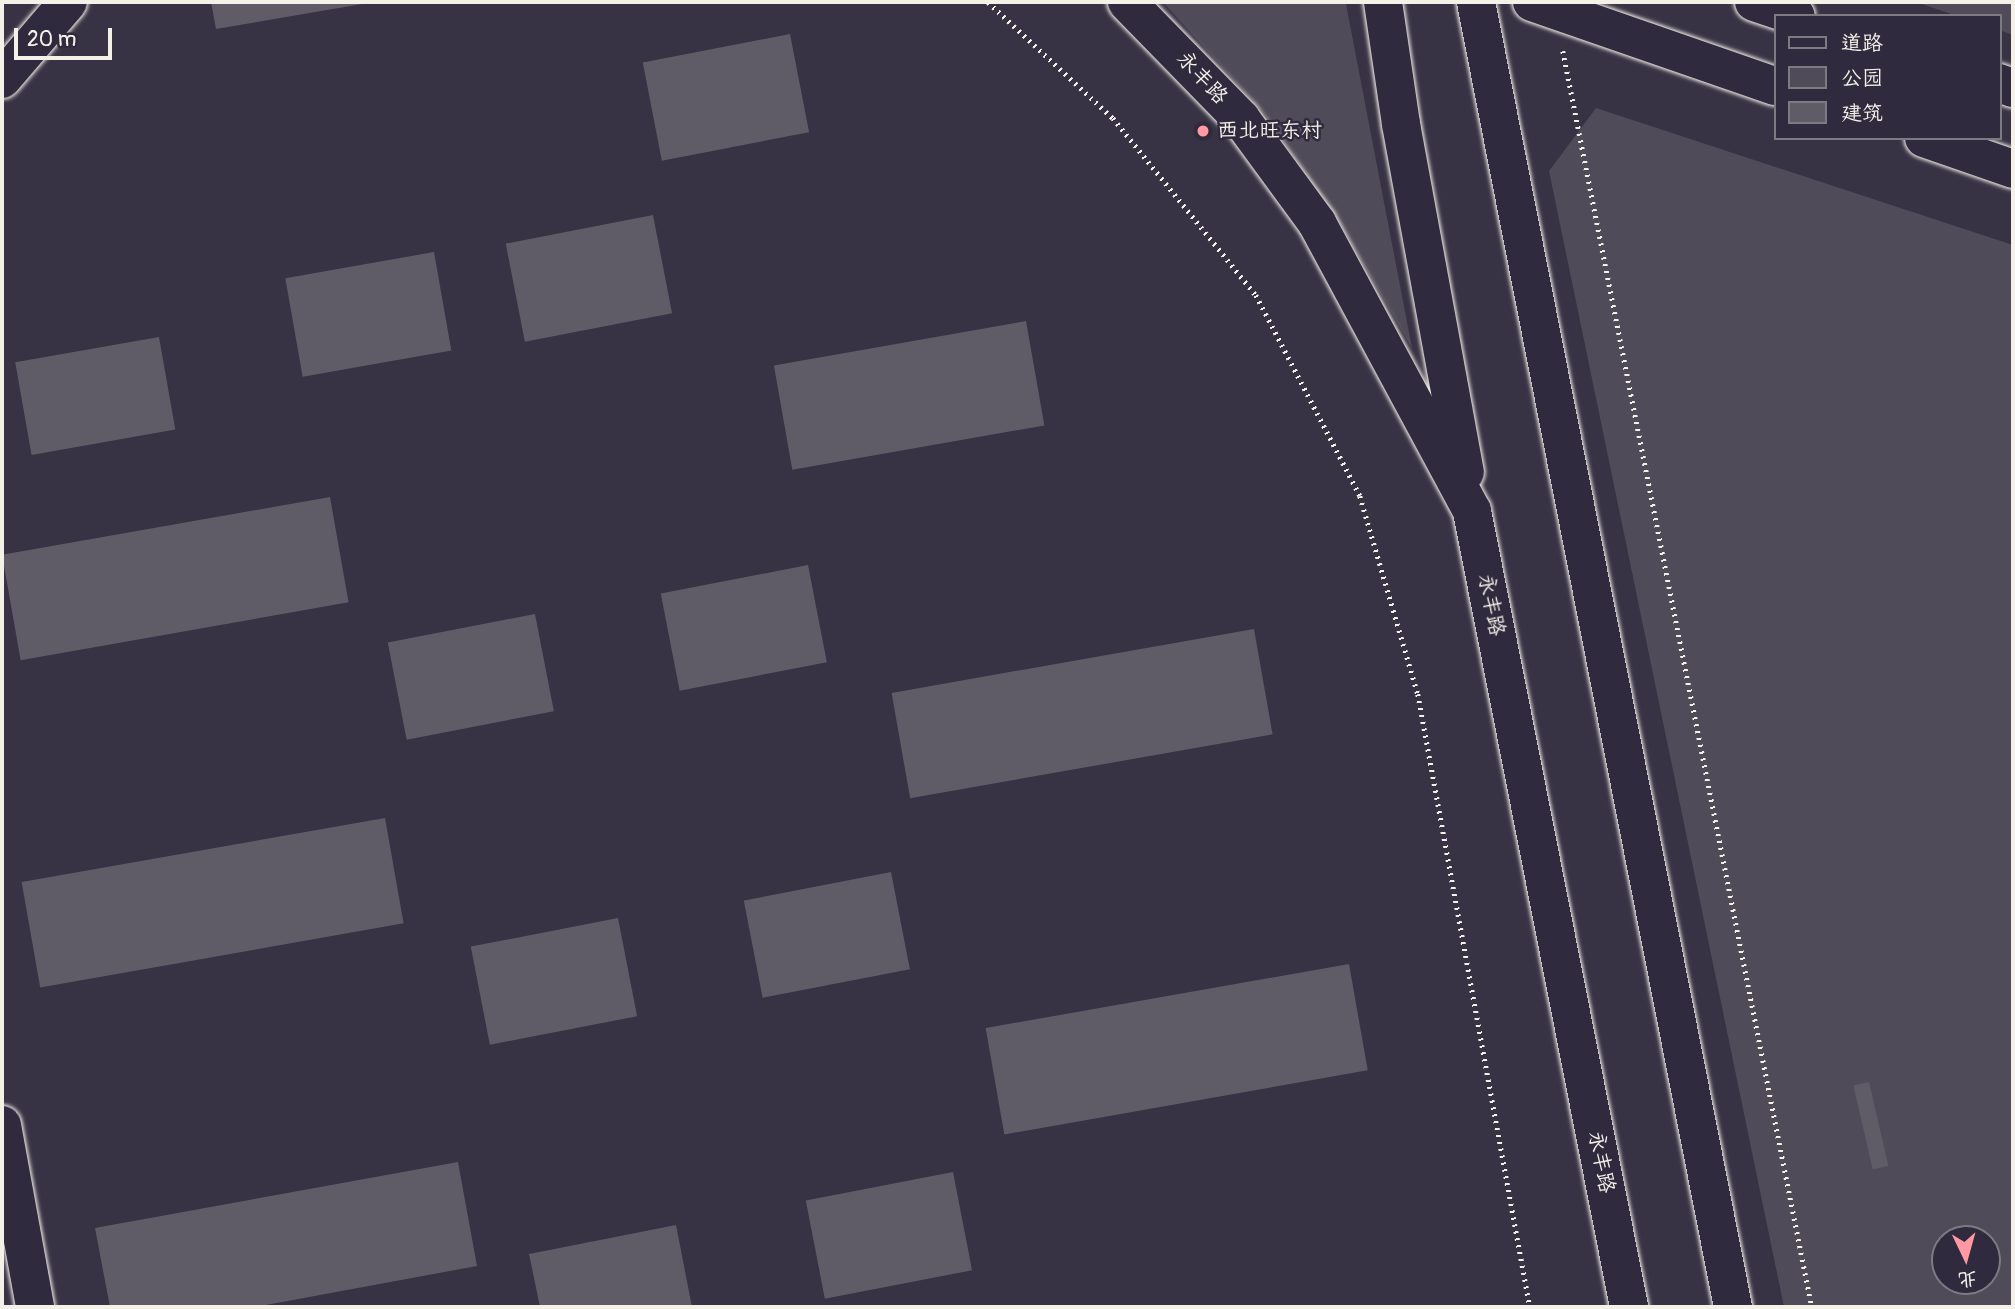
<!DOCTYPE html>
<html>
<head>
<meta charset="utf-8">
<style>
	body { margin:0 }
	#map { position:relative; width:2015px; height:1309px; overflow:hidden; background:#373244; font-family:Pangolin,"LXGW WenKai TC",sans-serif }
	div>[style] { position:absolute }
	[style*='--x'] { left:calc(var(--x)*1px); top:calc(var(--y)*1px); width:calc(var(--w)*1px); rotate:calc(var(--a)*1deg) }
	.green>* { inset:0; background:#504b59 }
	.building>* { inset:0; background:#5f5c67; transform-origin:0 0 }
	.path>* { height:4.5px; margin-top:-2.25px; transform-origin:0; background:repeating-linear-gradient(90deg,#f4f1e8 0 2px,transparent 0 7px) }
	.roads { filter:drop-shadow(0 0 2px #f4f1e8) drop-shadow(0 0 2px #f4f1e8) }
	.minor>* { height:38px; margin:-19px; padding:0 19px; transform-origin:19px; border-radius:19px; background:#2f2a3d }
	.major>* { height:38px; margin:-19px; padding:0 19px; transform-origin:19px; border-radius:19px; background:#2f2a3d }
	.dots>* { width:19px; height:19px; translate:-50% -50%; box-sizing:border-box; border:4px solid #2f2a3d; border-radius:50% }
	span { translate:-50% -50%; white-space:nowrap; text-align:center; line-height:1.15; -webkit-text-stroke:5px #2f2a3d; paint-order:stroke }
	.street-label { font-size:21px; color:#f4f1e8 }
	.poi-label { font-size:21px; color:#f4f1e8 }
	.left { translate:0 -50%; text-align:left }
	.frame { position:absolute; inset:0; border:4px solid #f4f1e8; pointer-events:none }
	.legend { position:absolute; left:1774px; top:14px; width:228px; height:126px; box-sizing:border-box; background:#2f2a3d; border:2px solid #7e7a81; margin:0; padding:9px 12px; list-style:none; font-size:21px; color:#f4f1e8 }
	.legend li { display:flex; align-items:center; gap:14px; height:35px }
	.legend b { width:35px; border:2px solid #7e7a81 }
	.north { position:absolute; left:1931px; top:1225px; width:70px; height:70px; box-sizing:border-box; background:#2f2a3d; border:2px solid #7e7a81; border-radius:50%; rotate:175deg; font-size:19px; font-weight:700; line-height:28px; text-align:center; color:#f4f1e8 }
	.north::after { content:''; display:block; margin:auto; width:24px; height:32px; background:#ff9aa2; clip-path:polygon(50% 0,100% 100%,50% 72%,0 100%) }
	.scale { position:absolute; left:14px; top:28px; width:98px; height:32px; box-sizing:border-box; border:4px solid #f4f1e8; border-top:0; padding-left:9px; font-size:21px; line-height:24px; white-space:nowrap; color:#f4f1e8; -webkit-text-stroke:5px #2f2a3d; paint-order:stroke }
</style>
</head>
<body>
<div id="map">
	<div class="green">
		<div style="clip-path:polygon(1163px 2px,1346px 4px,1412px 348px,1337px 218px,1264px 113px)"></div>
		<div style="clip-path:polygon(1916px 2px,2013px 2px,2013px 35px,1999px 30px,1999px 16px,1957px 16px)"></div>
		<div style="clip-path:polygon(evenodd,1596px 108px,2013px 245px,2013px 1307px,1784px 1307px,1549px 171px,1596px 108px,1945px 1239px,1987px 1239px,1987px 1281px,1945px 1281px,1945px 1239px)"></div>
	</div>
	<div class="building">
		<div style="clip-path:polygon(211px 2px,368px 2px,368px 3px,216px 29px)"></div>
		<div style="left:790px;top:34px;width:100px;height:150px;rotate:79deg"></div>
		<div style="left:653px;top:215px;width:100px;height:150px;rotate:79deg"></div>
		<div style="left:434px;top:252px;width:100px;height:151px;rotate:80deg"></div>
		<div style="left:1026px;top:321px;width:106px;height:256px;rotate:80deg"></div>
		<div style="left:159px;top:337px;width:94px;height:146px;rotate:80deg"></div>
		<div style="left:330px;top:497px;width:107px;height:333px;rotate:80deg"></div>
		<div style="left:808px;top:565px;width:99px;height:150px;rotate:79deg"></div>
		<div style="left:535px;top:614px;width:99px;height:150px;rotate:79deg"></div>
		<div style="left:1254px;top:629px;width:107px;height:368px;rotate:80deg"></div>
		<div style="left:385px;top:818px;width:107px;height:369px;rotate:80deg"></div>
		<div style="left:891px;top:872px;width:99px;height:150px;rotate:79deg"></div>
		<div style="left:618px;top:918px;width:100px;height:150px;rotate:79deg"></div>
		<div style="left:1349px;top:964px;width:108px;height:369px;rotate:80deg"></div>
		<div style="left:1869px;top:1082px;width:86px;height:16px;rotate:77deg"></div>
		<div style="clip-path:polygon(458px 1162px,477px 1266px,255px 1307px,110px 1307px,95px 1228px)"></div>
		<div style="left:953px;top:1172px;width:100px;height:150px;rotate:79deg"></div>
		<div style="clip-path:polygon(676px 1225px,692px 1307px,540px 1307px,529px 1254px)"></div>
	</div>
	<div class="path">
		<div style="--x:988;--y:2;--w:171;--a:42.9"></div>
		<div style="--x:1113;--y:118;--w:228;--a:51.1"></div>
		<div style="--x:1256;--y:295;--w:226;--a:62.6"></div>
		<div style="--x:1360;--y:496;--w:206;--a:73.7"></div>
		<div style="--x:1418;--y:694;--w:623;--a:79.65"></div>
		<div style="--x:1563;--y:51;--w:1280;--a:78.79"></div>
	</div>
	<div class="roads">
		<div class="minor">
			<div style="--x:2;--y:79;--w:101;--a:-49.4"></div>
			<div style="--x:2;--y:1125;--w:185;--a:79.7"></div>
		</div>
		<div class="major">
			<div style="--x:1127;--y:2;--w:163;--a:45.7"></div>
			<div style="--x:1241;--y:119;--w:129;--a:53.8"></div>
			<div style="--x:1317;--y:223;--w:327;--a:61.7"></div>
			<div style="--x:1472;--y:511;--w:811;--a:78.84"></div>
			<div style="--x:1383;--y:2;--w:123;--a:81.6"></div>
			<div style="--x:1401;--y:124;--w:354;--a:79.6"></div>
			<div style="--x:1476;--y:2;--w:1330;--a:78.86"></div>
			<div style="--x:1532;--y:2;--w:257;--a:19.1"></div>
			<div style="--x:1754;--y:2;--w:44;--a:18.4"></div>
			<div style="--x:1999;--y:83;--w:15;--a:20"></div>
			<div style="--x:1924;--y:138;--w:94;--a:19.2"></div>
		</div>
	</div>
	<div class="dots">
		<div style="left:1203px;top:131px;background:#ff9aa2"></div>
	</div>
	<div class="street-label">
		<span style="left:1202px;top:78px;rotate:47deg">永丰路</span>
		<span style="left:1491px;top:605px;rotate:79deg">永丰路</span>
		<span style="left:1601px;top:1162px;rotate:79deg">永丰路</span>
	</div>
	<div class="poi-label">
		<span class="left" style="left:1217px;top:131px">西北旺东村</span>
	</div>
	<div class="frame"></div>
	<ul class="legend">
	<li><b style="height:9px;background:#2f2a3d"></b>道路</li>
	<li><b style="height:19px;background:#504b59"></b>公园</li>
	<li><b style="height:19px;background:#5f5c67"></b>建筑</li>
	</ul>
	<div class="north">北</div>
	<div class="scale">20 m</div>
</div>
</body>
</html>
